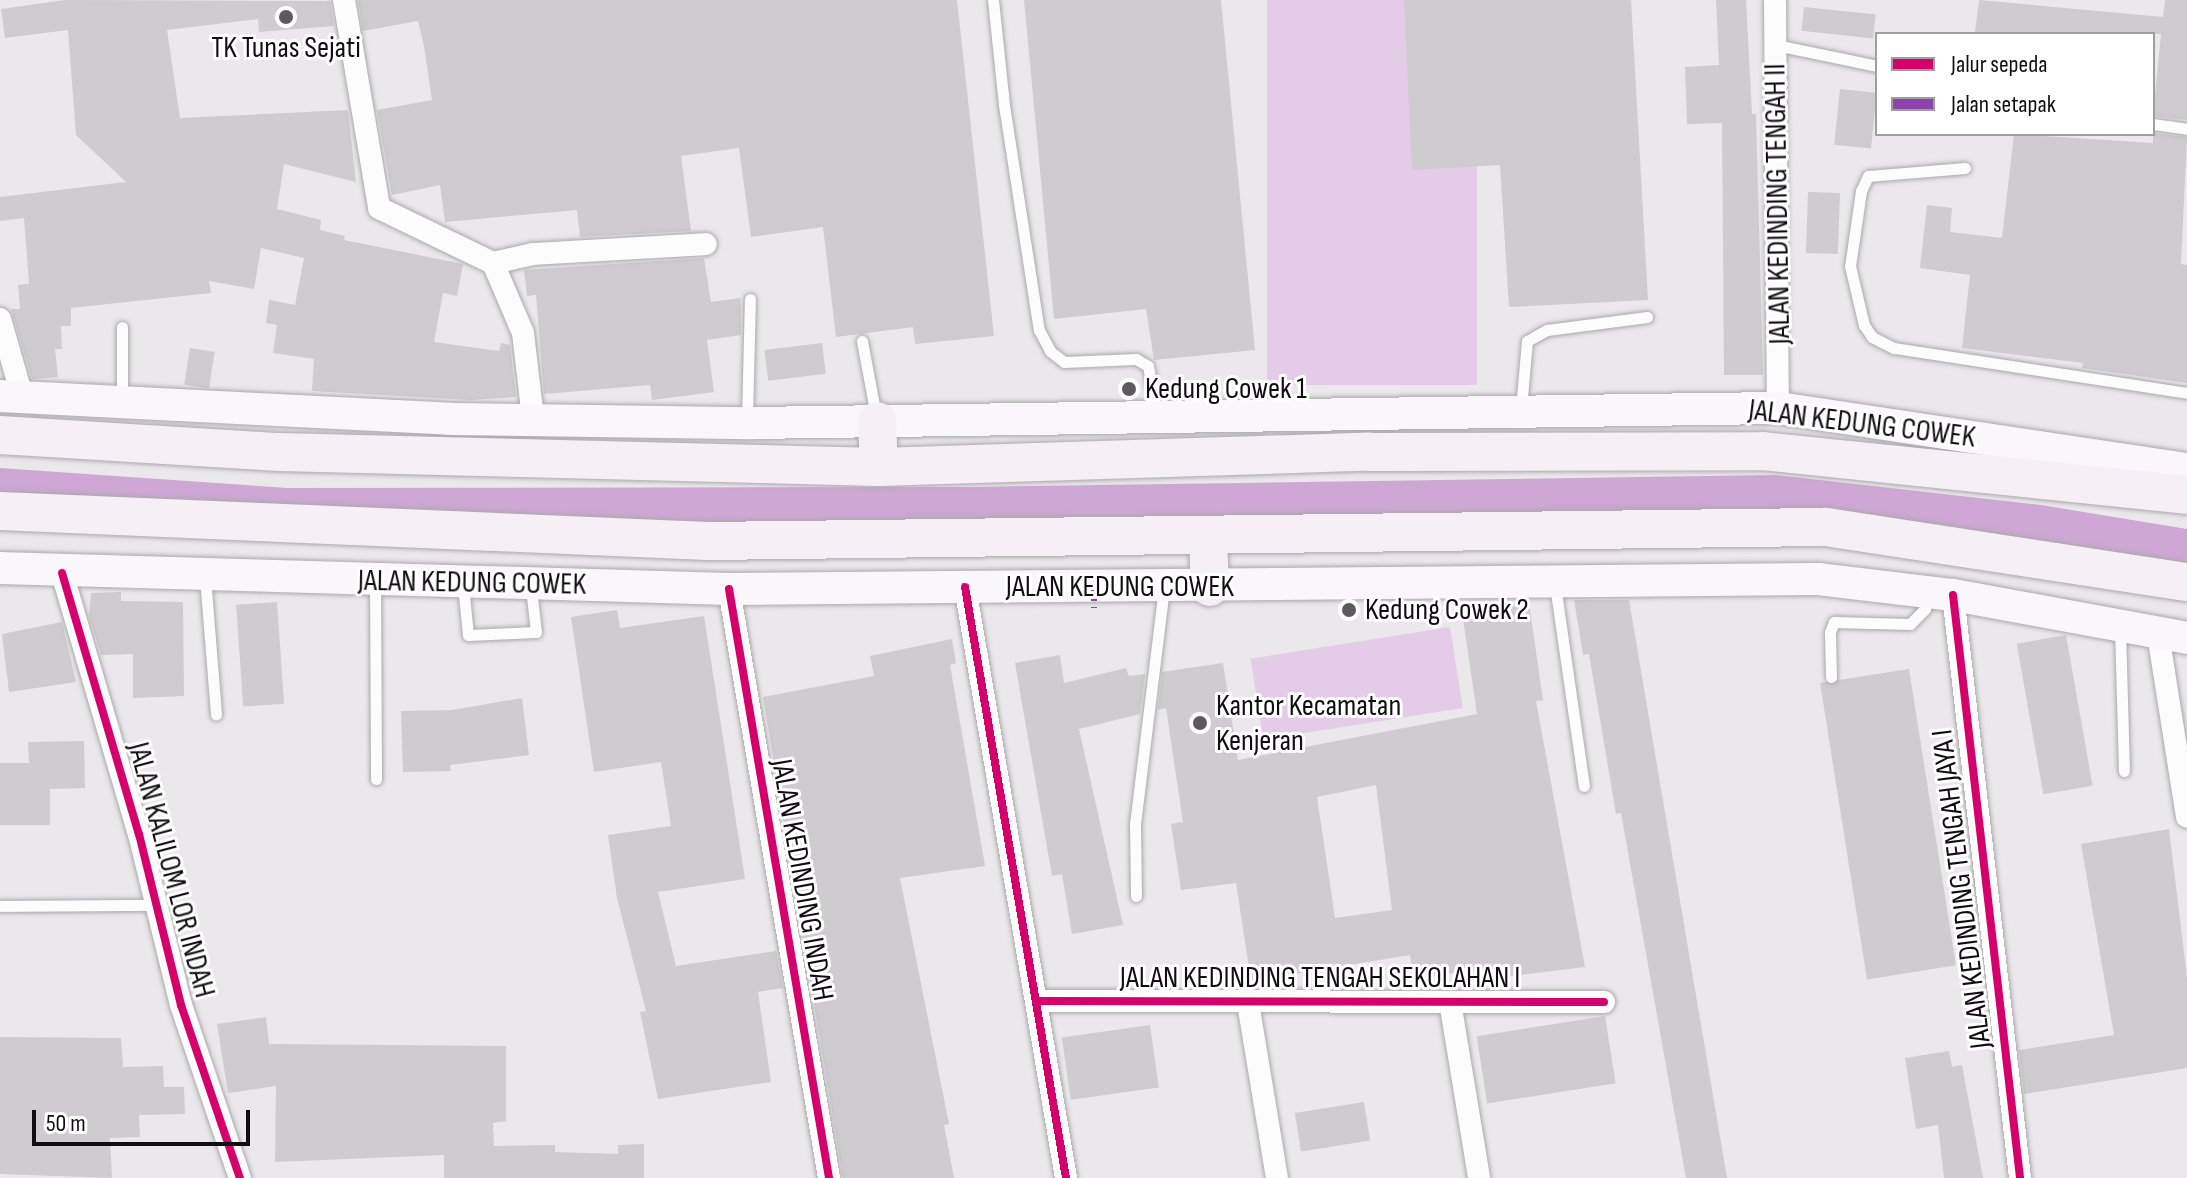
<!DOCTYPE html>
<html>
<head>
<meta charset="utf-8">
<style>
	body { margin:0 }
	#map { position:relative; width:2187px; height:1178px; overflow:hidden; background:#eae8ea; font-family:"Sofia Sans Condensed",sans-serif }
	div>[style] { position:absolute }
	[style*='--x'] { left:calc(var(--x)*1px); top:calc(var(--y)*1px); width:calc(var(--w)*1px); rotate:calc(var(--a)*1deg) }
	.green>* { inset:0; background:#e4cbe8; transform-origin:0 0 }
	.water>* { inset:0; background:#cea7d4 }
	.building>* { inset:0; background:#ceccce; transform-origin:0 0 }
	.roads { filter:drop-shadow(0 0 2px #aaa9ab) drop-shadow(0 0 2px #aaa9ab) }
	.service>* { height:11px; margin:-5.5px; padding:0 5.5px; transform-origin:5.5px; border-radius:5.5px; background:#fcfcfc }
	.minor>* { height:22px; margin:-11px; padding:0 11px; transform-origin:11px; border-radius:11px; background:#fcfcfc }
	.secondary>* { height:32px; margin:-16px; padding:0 16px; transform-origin:16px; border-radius:16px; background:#f9f7fa }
	.trunk>* { height:38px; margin:-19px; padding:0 19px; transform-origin:19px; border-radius:19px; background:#f6f0f6 }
	.quiet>* { height:6px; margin-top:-3px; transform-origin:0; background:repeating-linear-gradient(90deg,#8e44ad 0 12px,transparent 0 18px) }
	.cycleway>* { height:8px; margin:-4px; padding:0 4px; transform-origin:4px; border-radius:4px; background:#d6006c }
	.dots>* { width:22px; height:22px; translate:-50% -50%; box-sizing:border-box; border:4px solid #fff; border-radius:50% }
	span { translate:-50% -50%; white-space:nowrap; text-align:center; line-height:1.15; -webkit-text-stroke:6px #fff; paint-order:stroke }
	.poi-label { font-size:30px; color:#100e10 }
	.left { translate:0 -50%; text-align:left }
	.street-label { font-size:30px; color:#100e10 }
	.legend { position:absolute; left:1875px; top:32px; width:280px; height:104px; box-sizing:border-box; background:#fff; border:2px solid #9f9f9f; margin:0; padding:10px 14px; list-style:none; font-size:24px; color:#100e10 }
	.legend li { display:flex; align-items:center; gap:16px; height:40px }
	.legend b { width:40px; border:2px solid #9f9f9f }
	.scale { position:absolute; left:32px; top:1110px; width:218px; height:36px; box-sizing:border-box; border:4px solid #100e10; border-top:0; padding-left:10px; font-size:24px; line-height:28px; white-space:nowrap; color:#100e10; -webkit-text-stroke:6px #fff; paint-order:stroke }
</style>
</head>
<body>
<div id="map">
	<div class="green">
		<div style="left:1267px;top:0;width:210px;height:385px"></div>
		<div style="left:1450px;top:627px;width:82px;height:202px;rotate:81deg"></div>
	</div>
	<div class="water">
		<div style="clip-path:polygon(0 468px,287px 488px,967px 487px,1775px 475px,2041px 505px,2187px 529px,2187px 566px,2064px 550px,875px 522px,533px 523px,0 499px)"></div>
	</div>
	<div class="building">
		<div style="clip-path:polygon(65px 0,330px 1px,334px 26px,259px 32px,258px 19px,167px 30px,180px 118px,348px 110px,356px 182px,284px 164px,277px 209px,321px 220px,320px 230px,345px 236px,344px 240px,463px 264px,457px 296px,443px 293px,434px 342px,499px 351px,501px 343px,510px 345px,516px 397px,471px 400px,312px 391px,314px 359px,273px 353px,277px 325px,266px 323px,269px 300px,295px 305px,304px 258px,261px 248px,254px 289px,209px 281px,211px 293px,71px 308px,71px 326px,61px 326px,62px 349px,55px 349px,58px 377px,32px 379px,11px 309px,20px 309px,18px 285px,29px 284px,24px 218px,0 221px,0 197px,126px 182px,76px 135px,68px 30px,5px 38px,1px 9px)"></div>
		<div style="clip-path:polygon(358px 0,957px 0,994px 336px,915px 344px,913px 327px,836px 337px,823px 227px,751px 237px,739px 148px,681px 156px,691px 231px,580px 237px,577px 210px,445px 222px,440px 185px,392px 195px,377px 110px,432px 100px,424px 46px,418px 21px,363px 31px)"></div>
		<div style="clip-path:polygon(1024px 0,1221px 0,1255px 350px,1154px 360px,1146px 309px,1054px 319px)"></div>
		<div style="clip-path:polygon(1404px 0,1631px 0,1648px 300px,1509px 307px,1500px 165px,1412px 170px)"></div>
		<div style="clip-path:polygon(1716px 0,1746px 0,1752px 114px,1756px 114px,1763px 375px,1724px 375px,1722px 123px,1687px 124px,1685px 67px,1719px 65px)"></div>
		<div style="clip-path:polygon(1979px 0,2163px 17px,2165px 0,2187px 0,2187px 120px,2153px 116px,2161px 34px,1975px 32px)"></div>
		<div style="left:1804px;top:7px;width:72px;height:24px;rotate:6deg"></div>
		<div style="left:1840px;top:89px;width:37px;height:56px;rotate:6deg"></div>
		<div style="clip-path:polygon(2153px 133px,2187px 137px,2181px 264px,2187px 265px,2187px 383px,2082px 368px,2083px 363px,1962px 348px,1970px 275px,1920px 268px,1927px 205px,1952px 208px,1950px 232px,2002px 238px,2014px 134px,2153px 143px)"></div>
		<div style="left:1808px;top:192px;width:32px;height:61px;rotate:2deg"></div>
		<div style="clip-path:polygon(704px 258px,711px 302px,740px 298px,741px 307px,741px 335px,707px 340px,714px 392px,652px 400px,650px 385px,544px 394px,536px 295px,527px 296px,524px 270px)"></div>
		<div style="left:822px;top:343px;width:31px;height:58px;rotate:83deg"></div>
		<div style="left:190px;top:348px;width:25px;height:37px;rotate:9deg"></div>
		<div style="clip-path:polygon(121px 592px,121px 601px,183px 602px,184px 696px,133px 698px,133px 654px,101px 655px,89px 616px,91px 593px)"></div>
		<div style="clip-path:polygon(1574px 600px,1629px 600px,1727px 1178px,1686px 1178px,1621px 813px,1616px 814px,1589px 654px,1583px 655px)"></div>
		<div style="left:277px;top:602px;width:102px;height:41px;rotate:86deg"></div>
		<div style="clip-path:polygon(evenodd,1529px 603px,1543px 700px,1536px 701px,1585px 967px,1464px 982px,1462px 972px,1414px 979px,1410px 955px,1251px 981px,1236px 883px,1181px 890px,1171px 824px,1183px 822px,1166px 708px,1158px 710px,1162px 672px,1223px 663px,1238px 760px,1477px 714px,1462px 612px,1529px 603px,1376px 785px,1392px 910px,1335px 918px,1317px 797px,1376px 785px)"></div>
		<div style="clip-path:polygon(617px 610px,620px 628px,704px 616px,745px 879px,658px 892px,676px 966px,776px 951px,783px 988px,758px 992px,771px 1082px,658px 1099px,640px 1012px,646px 1011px,617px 898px,608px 835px,671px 826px,661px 762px,594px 772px,571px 617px)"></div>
		<div style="clip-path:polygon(62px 622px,76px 682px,9px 692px,2px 634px)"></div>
		<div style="left:2066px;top:635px;width:153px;height:50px;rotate:80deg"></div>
		<div style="clip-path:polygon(952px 639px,956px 663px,950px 665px,985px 866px,900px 878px,949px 1124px,944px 1125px,954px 1178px,843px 1178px,763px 697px,874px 676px,870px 656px)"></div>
		<div style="clip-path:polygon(1060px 655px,1064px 683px,1126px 668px,1129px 676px,1145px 674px,1140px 714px,1079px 729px,1123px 925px,1072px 934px,1062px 874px,1052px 876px,1015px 663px)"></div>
		<div style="left:1909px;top:669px;width:300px;height:90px;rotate:81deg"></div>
		<div style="clip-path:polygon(522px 698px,529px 755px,450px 765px,451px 771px,403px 772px,401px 711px,452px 710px)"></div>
		<div style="clip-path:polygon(84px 741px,85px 788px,50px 789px,50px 825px,0 825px,0 763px,29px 763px,28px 742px)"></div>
		<div style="clip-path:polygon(2169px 829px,2187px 977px,2187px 1068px,2024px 1094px,2019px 1050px,2114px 1035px,2081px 844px)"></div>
		<div style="left:1605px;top:1016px;width:68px;height:130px;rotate:81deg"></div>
		<div style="clip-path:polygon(266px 1017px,269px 1044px,506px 1046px,506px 1121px,493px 1123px,494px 1146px,555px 1145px,555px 1152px,618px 1154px,618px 1145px,644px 1144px,644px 1178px,444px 1178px,444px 1155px,275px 1162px,276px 1086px,228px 1093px,217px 1024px)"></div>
		<div style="left:1150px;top:1025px;width:63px;height:89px;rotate:82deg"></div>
		<div style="clip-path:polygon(0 1037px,121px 1038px,123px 1067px,163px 1066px,164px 1087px,184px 1087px,185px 1114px,139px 1115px,140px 1137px,110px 1138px,112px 1178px,0 1174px)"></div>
		<div style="clip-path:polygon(1949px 1051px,1952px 1067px,1962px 1065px,1983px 1178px,1944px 1178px,1938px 1125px,1916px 1129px,1905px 1058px)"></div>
		<div style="left:1364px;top:1102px;width:39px;height:70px;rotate:81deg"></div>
	</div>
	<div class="roads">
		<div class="service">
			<div style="--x:993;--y:0;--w:106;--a:84"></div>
			<div style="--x:1004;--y:105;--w:228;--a:81.2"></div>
			<div style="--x:1039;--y:330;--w:24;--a:62"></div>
			<div style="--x:1050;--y:351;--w:18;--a:38"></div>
			<div style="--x:1064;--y:362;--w:72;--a:-2.4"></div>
			<div style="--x:1136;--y:359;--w:14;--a:30"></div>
			<div style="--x:1148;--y:366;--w:50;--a:79.6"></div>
			<div style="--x:1776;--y:45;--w:103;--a:11.7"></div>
			<div style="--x:2153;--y:124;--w:34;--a:8"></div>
			<div style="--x:1965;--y:168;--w:97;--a:175.3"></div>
			<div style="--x:1868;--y:176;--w:17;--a:115"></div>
			<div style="--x:1861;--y:191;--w:76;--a:98.3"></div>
			<div style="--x:1850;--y:266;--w:61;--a:76.7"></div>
			<div style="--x:1864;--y:325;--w:14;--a:56"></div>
			<div style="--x:1872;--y:337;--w:25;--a:27"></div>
			<div style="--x:1894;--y:348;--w:296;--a:8.7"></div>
			<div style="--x:862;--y:341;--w:76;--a:79.4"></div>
			<div style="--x:122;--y:399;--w:72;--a:-90"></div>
			<div style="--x:1521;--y:409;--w:68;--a:-85"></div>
			<div style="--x:1527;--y:341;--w:23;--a:-29"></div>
			<div style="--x:1547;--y:330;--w:101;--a:-7.4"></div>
			<div style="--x:747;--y:419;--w:120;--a:-88.6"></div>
			<div style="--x:205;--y:577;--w:138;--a:85.4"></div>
			<div style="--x:375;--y:581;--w:198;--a:89.7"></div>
			<div style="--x:463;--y:585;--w:50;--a:84.3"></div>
			<div style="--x:468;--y:635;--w:68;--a:-2.5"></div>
			<div style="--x:536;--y:632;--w:44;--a:-96.5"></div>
			<div style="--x:1555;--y:585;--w:203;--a:81.8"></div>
			<div style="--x:2120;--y:628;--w:143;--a:88.4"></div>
			<div style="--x:1831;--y:677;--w:45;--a:-91.3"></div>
			<div style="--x:1830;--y:632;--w:11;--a:-68"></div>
			<div style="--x:1834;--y:622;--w:76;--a:1.5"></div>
			<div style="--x:1910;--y:624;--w:21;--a:-45"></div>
			<div style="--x:1925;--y:609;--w:13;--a:-86"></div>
			<div style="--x:1136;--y:896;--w:72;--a:-90.8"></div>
			<div style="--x:1135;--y:824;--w:238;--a:-83"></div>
			<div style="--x:0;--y:906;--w:157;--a:-0.4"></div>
		</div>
		<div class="minor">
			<div style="--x:344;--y:0;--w:211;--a:80.4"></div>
			<div style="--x:379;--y:208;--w:127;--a:25.8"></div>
			<div style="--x:493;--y:263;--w:76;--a:66.8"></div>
			<div style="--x:523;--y:333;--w:86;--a:83.3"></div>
			<div style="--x:1775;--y:0;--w:408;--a:89.6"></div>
			<div style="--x:493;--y:263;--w:41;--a:-12.7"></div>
			<div style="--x:533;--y:254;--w:173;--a:-3.3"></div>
			<div style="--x:0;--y:319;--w:83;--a:74"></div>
			<div style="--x:62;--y:573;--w:272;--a:73.6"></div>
			<div style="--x:139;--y:834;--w:176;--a:76.2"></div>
			<div style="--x:181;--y:1005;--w:183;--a:71.2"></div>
			<div style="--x:965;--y:587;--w:600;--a:80.3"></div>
			<div style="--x:729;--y:589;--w:597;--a:80.36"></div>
			<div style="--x:1953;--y:595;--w:587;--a:83.44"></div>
			<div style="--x:2158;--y:634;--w:185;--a:81"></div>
			<div style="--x:1036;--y:1001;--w:568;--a:0.1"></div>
			<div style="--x:1450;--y:1002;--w:178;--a:80.6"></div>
			<div style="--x:1248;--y:1003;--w:177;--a:80.6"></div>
		</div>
		<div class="secondary">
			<div style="--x:0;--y:396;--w:451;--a:2.9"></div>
			<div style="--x:450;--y:419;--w:302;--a:0.8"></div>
			<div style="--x:752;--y:423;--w:1026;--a:-0.84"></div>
			<div style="--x:1778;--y:408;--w:414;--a:8.5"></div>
			<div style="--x:0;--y:568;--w:729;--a:1.65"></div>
			<div style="--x:729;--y:589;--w:1089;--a:-0.53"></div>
			<div style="--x:1818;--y:579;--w:136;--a:6.8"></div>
			<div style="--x:1953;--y:595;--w:238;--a:10.4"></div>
		</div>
		<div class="trunk">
			<div style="--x:877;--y:421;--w:46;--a:87.5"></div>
			<div style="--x:0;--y:435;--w:280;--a:3.5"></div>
			<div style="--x:279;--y:452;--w:600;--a:1.43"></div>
			<div style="--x:879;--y:467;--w:490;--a:-1.8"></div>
			<div style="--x:1369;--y:452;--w:394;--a:-0.1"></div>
			<div style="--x:1763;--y:451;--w:426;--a:5.9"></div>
			<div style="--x:0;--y:511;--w:708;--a:2.43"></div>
			<div style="--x:707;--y:541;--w:1119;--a:-0.72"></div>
			<div style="--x:1826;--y:527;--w:365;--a:8.7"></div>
			<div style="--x:1208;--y:536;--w:51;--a:87.8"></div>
		</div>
	</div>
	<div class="quiet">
		<div style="--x:1094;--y:589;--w:19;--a:90"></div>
	</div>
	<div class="cycleway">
		<div style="--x:62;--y:573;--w:272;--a:73.6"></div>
		<div style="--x:139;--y:834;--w:176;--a:76.2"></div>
		<div style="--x:181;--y:1005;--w:183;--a:71.2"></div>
		<div style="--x:965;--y:587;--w:600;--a:80.3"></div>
		<div style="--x:729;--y:589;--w:597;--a:80.36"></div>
		<div style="--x:1953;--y:595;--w:587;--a:83.44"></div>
		<div style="--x:1036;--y:1001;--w:568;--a:0.1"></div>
	</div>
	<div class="dots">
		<div style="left:286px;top:17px;background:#5c5a5c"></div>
		<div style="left:1129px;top:389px;background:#5c5a5c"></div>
		<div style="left:1349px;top:610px;background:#5c5a5c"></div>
		<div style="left:1200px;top:723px;background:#5c5a5c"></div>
	</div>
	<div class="poi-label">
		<span style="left:286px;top:48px">TK Tunas Sejati</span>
		<span class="left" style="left:1145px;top:389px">Kedung Cowek 1</span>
		<span class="left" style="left:1365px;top:610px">Kedung Cowek 2</span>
		<span class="left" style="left:1216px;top:723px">Kantor Kecamatan<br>Kenjeran</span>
	</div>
	<div class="street-label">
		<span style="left:1778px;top:204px;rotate:-91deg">JALAN KEDINDING TENGAH II</span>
		<span style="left:1862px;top:424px;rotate:7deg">JALAN KEDUNG COWEK</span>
		<span style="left:472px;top:583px;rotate:1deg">JALAN KEDUNG COWEK</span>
		<span style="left:1120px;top:587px">JALAN KEDUNG COWEK</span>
		<span style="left:171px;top:870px;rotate:75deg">JALAN KALILOM LOR INDAH</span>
		<span style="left:802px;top:880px;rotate:80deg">JALAN KEDINDING INDAH</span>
		<span style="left:1962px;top:889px;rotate:-97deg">JALAN KEDINDING TENGAH JAYA I</span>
		<span style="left:1320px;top:978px">JALAN KEDINDING TENGAH SEKOLAHAN I</span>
	</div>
	<ul class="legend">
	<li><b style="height:10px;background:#d6006c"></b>Jalur sepeda</li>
	<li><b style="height:10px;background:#8e44ad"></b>Jalan setapak</li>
	</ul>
	<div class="scale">50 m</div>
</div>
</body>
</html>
